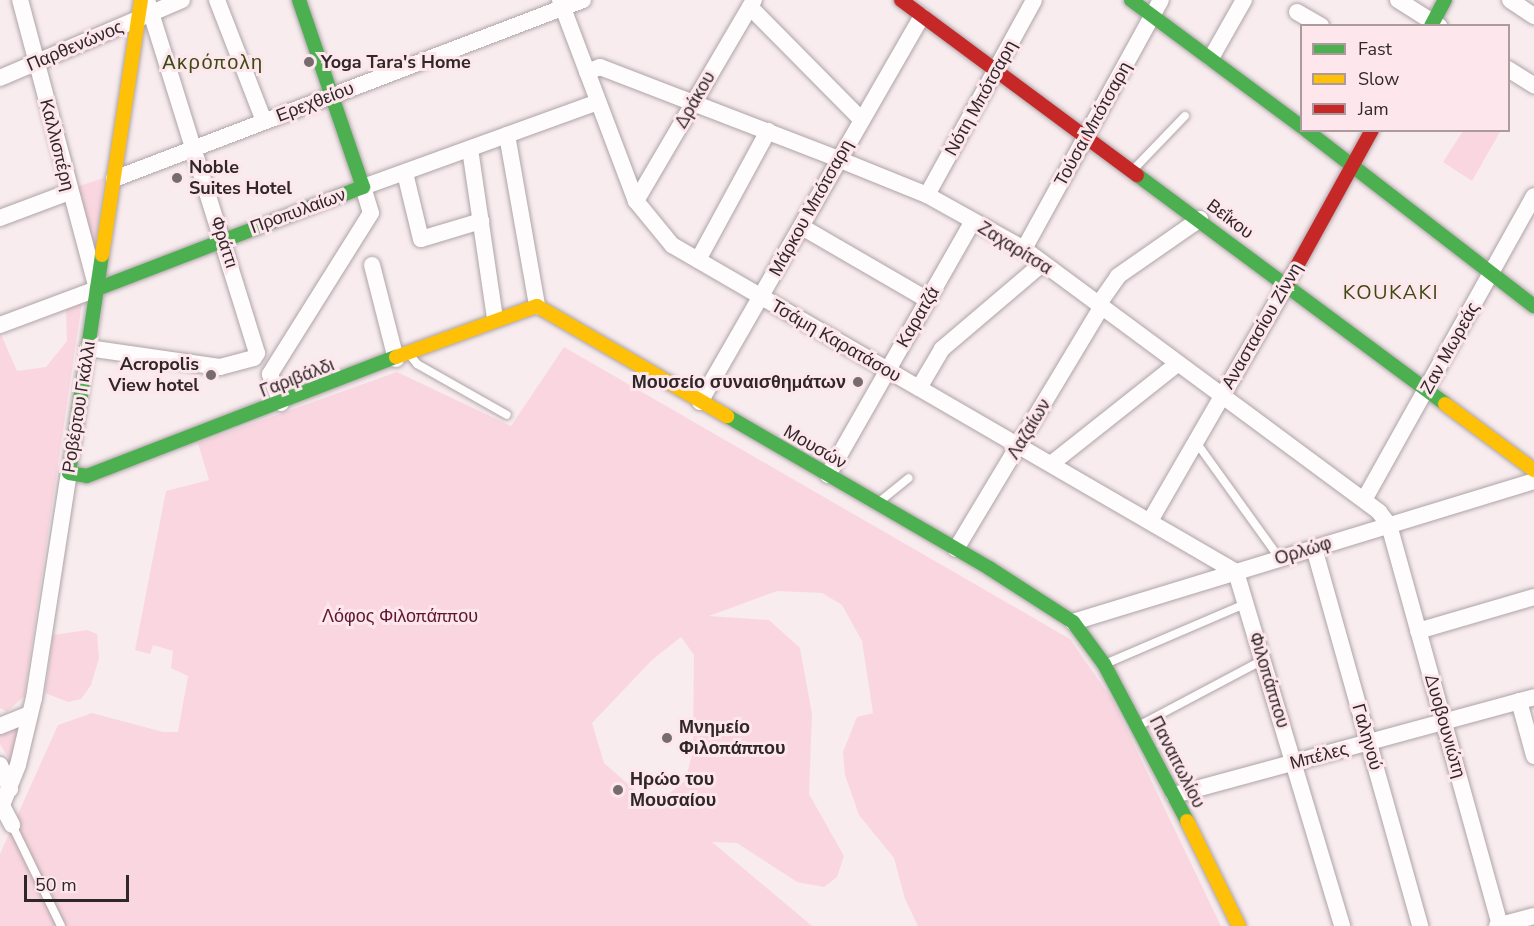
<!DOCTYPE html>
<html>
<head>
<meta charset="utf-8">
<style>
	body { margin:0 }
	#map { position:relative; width:1534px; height:926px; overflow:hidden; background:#f8ecef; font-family:"Nunito Sans",sans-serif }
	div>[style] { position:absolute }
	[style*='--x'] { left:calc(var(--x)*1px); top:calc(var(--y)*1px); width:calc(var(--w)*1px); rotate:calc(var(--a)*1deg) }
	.green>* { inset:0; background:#fad7e0 }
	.roads { filter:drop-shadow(0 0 2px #aea4a7) drop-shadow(0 0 2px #aea4a7) }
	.lane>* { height:8px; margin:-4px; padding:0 4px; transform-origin:4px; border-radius:4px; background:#fefcfd }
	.street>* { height:16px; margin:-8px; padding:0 8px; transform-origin:8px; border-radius:8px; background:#fefcfd }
	.fast>* { height:14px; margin:-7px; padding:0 7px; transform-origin:7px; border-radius:7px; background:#4caf50 }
	.slow>* { height:14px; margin:-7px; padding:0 7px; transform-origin:7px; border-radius:7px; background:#ffc107 }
	.jam>* { height:14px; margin:-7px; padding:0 7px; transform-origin:7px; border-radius:7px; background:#c62828 }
	.dots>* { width:16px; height:16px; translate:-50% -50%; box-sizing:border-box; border:3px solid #fde7ec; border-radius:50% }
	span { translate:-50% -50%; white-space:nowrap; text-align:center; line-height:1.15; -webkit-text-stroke:6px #fde7ec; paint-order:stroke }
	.street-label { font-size:18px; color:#302729 }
	.poi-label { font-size:18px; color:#302729; font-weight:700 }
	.left { translate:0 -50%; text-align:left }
	.right { translate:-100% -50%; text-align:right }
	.park-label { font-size:18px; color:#5e1531 }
	.neighbourhood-label { font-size:20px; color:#3c4a12; letter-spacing:1.5px }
	.legend { position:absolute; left:1300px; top:24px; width:210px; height:108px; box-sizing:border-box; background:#fde7ec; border:2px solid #ab9a9e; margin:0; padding:8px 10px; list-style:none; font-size:18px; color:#302729 }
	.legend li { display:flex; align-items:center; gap:12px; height:30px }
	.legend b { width:30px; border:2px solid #ab9a9e }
	.scale { position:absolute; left:24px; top:875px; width:105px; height:27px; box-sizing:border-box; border:3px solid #302729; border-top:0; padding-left:8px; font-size:18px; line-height:21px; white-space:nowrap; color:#302729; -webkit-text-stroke:4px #fde7ec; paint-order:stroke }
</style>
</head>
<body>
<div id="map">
	<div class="green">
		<div style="clip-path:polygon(1501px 130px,1472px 181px,1443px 162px,1463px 131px)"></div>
		<div style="clip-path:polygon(104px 178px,93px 262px,76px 187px)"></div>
		<div style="clip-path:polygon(82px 302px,24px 696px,7px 712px,0 708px,0 332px,17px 371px,46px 367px,67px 341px,66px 309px)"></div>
		<div style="clip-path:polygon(evenodd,564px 347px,1070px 639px,1113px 701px,1221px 926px,918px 926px,905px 899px,894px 858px,859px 815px,845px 775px,843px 752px,857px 717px,873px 713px,862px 641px,842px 605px,822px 593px,777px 591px,709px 616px,769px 620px,800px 648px,812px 714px,809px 794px,844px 856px,837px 877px,824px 887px,797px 882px,737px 843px,712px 842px,812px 926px,0 926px,0 854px,58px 725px,92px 713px,163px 732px,178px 732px,188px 676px,171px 668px,173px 651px,153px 645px,150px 654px,135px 650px,166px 491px,209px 480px,198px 443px,397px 372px,511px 426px,564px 347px,681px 637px,694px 655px,693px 751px,685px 781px,653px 806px,604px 763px,592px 723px,652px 660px,681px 637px)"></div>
		<div style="clip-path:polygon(87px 630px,97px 634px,99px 658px,91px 685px,81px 699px,68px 702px,45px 693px,53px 635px)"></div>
		<div style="clip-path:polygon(23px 723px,13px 766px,0 744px,0 734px)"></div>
	</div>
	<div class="roads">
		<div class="lane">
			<div style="--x:1133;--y:170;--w:75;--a:-46.1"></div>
			<div style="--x:409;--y:354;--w:13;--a:51"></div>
			<div style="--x:417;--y:364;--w:103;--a:29.5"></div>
			<div style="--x:1196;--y:442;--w:144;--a:54.3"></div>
			<div style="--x:879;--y:502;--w:38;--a:-39"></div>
			<div style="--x:1105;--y:664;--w:155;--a:-23.2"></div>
			<div style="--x:1142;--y:724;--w:137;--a:-27.9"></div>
			<div style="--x:12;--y:825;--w:112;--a:64.1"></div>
		</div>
		<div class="street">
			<div style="--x:217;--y:0;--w:130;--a:68.8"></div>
			<div style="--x:560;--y:0;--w:215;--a:69.3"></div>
			<div style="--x:636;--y:201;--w:57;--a:50.7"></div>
			<div style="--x:672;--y:245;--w:652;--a:30.1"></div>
			<div style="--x:1236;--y:572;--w:370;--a:73.3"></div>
			<div style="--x:1398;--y:0;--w:49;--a:32.4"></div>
			<div style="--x:1510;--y:0;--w:29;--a:34"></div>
			<div style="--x:750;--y:7;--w:158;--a:45.3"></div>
			<div style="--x:1297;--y:12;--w:28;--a:30"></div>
			<div style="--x:1211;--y:58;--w:67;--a:-60.4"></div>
			<div style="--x:1508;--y:69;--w:31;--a:32"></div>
			<div style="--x:587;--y:72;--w:14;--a:-21"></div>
			<div style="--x:600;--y:67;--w:255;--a:21.1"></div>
			<div style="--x:838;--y:159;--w:96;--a:22"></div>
			<div style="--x:927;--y:195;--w:111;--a:29.1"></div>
			<div style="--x:1024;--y:249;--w:442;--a:36.5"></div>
			<div style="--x:1379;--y:512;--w:16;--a:52"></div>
			<div style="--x:1389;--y:525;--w:416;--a:74.5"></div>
			<div style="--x:0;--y:78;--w:198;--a:-23.2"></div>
			<div style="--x:507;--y:135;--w:174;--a:80"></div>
			<div style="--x:470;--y:149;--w:172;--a:81.6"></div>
			<div style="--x:405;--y:173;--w:68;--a:76.4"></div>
			<div style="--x:421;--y:239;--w:63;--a:-16.7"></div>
			<div style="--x:114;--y:179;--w:502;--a:-20.89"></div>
			<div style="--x:927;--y:195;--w:222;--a:-61.2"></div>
			<div style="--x:636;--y:201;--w:233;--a:-59.6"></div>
			<div style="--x:0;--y:218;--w:74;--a:-20.6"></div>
			<div style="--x:802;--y:227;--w:146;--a:30.1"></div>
			<div style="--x:1024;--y:249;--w:284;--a:-61.2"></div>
			<div style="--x:698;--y:260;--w:147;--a:-61.5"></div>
			<div style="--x:372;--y:265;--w:97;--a:75.7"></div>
			<div style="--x:1098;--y:305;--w:35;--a:-55"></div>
			<div style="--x:1118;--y:276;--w:100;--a:-34.8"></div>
			<div style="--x:0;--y:325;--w:103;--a:-20.4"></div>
			<div style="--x:97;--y:289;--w:299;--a:-104.9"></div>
			<div style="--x:88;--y:348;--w:133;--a:8.2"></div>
			<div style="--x:220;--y:367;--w:35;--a:-15"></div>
			<div style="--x:254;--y:358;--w:6;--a:-59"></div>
			<div style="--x:257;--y:353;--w:370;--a:-107.3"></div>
			<div style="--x:919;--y:388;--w:45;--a:-59.5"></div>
			<div style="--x:942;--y:349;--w:131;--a:-40.4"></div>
			<div style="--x:700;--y:402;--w:445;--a:-60.1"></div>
			<div style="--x:281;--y:403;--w:31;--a:-111"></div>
			<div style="--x:270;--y:374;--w:190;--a:-57.9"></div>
			<div style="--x:371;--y:213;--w:27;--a:-107"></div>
			<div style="--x:363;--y:187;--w:250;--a:-19.9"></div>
			<div style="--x:1051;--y:464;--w:161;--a:-38.4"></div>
			<div style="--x:828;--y:475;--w:292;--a:-60.3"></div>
			<div style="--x:1364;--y:500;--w:348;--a:-60.8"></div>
			<div style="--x:1150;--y:521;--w:274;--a:-60"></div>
			<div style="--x:1314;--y:548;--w:393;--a:74.3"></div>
			<div style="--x:956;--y:549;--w:281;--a:-59"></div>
			<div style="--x:1073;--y:622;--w:482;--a:-17"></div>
			<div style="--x:1418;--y:631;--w:121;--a:-16.3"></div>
			<div style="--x:1519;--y:701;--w:57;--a:74.7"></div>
			<div style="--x:0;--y:726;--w:32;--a:-22"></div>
			<div style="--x:0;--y:765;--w:26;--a:67"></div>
			<div style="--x:1174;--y:795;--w:373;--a:-15.2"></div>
			<div style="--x:0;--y:802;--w:26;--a:62"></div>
			<div style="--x:0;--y:810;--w:48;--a:-68.2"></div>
			<div style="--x:18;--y:765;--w:69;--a:-76.6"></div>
			<div style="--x:34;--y:698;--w:228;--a:-81.2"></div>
			<div style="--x:1497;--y:926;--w:38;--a:-15"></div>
		</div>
		<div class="fast">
			<div style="--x:1131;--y:0;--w:213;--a:36.6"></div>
			<div style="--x:1431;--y:26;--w:30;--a:-62"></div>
			<div style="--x:1306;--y:130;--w:288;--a:37.7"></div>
			<div style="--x:1137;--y:175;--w:384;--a:36.6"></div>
			<div style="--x:102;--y:255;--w:220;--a:98.6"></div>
			<div style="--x:69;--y:473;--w:18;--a:9"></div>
			<div style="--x:87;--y:476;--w:331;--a:-21.1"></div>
			<div style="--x:97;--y:289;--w:285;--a:-21"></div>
			<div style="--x:363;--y:187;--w:198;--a:-108.9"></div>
			<div style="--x:727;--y:416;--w:303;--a:30.1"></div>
			<div style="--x:989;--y:568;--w:100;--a:32.7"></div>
			<div style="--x:1073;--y:622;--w:52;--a:53.6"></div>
			<div style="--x:1104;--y:664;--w:178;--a:62.1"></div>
		</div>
		<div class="slow">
			<div style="--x:102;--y:255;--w:258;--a:-81.3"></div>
			<div style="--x:396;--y:357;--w:150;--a:-19.9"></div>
			<div style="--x:537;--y:306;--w:220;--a:30.1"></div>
			<div style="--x:1445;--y:404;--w:111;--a:36.6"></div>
			<div style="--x:1187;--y:821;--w:117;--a:63.7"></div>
		</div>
		<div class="jam">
			<div style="--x:901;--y:0;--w:294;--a:36.6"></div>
			<div style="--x:1287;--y:284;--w:176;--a:-61.1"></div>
		</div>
	</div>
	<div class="dots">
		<div style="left:309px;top:62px;background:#766c6e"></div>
		<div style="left:177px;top:178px;background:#766c6e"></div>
		<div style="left:211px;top:375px;background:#766c6e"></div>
		<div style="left:858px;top:382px;background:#766c6e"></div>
		<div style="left:667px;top:738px;background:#766c6e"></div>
		<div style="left:618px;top:790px;background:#766c6e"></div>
	</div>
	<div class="street-label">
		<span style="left:75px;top:46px;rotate:-23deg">Παρθενώνος</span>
		<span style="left:981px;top:98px;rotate:-61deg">Νότη Μπότσαρη</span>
		<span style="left:695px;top:100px;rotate:-60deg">Δράκου</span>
		<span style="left:315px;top:102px;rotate:-21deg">Ερεχθείου</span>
		<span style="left:1093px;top:124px;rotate:-61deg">Τούσα Μπότσαρη</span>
		<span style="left:57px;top:145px;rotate:76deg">Καλλισπέρη</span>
		<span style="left:811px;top:208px;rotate:-61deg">Μάρκου Μπότσαρη</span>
		<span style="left:298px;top:211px;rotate:-20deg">Προπυλαίων</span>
		<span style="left:1230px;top:219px;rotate:37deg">Βεΐκου</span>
		<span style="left:224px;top:242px;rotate:72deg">Φράττι</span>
		<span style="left:1015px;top:248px;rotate:32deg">Ζαχαρίτσα</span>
		<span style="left:918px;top:317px;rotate:-60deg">Καρατζά</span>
		<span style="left:1262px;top:326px;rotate:-60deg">Αναστασίου Ζίννη</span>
		<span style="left:836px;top:341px;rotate:30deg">Τσάμη Καρατάσου</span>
		<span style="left:1450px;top:348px;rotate:-61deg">Ζαν Μωρεάς</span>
		<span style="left:297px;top:378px;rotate:-21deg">Γαριβάλδι</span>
		<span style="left:79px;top:407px;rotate:-81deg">Ροβέρτου Γκάλλι</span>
		<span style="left:1029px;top:429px;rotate:-59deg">Λαζαίων</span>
		<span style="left:815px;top:447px;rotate:30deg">Μουσών</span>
		<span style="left:1303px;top:551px;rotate:-17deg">Ορλώφ</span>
		<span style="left:1269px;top:680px;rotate:73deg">Φιλοπάππου</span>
		<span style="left:1445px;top:726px;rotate:74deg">Δυοβουνιώτη</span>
		<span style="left:1367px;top:737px;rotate:74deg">Γαληνού</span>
		<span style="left:1319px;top:756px;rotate:-15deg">Μπέλες</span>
		<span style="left:1177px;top:762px;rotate:63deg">Παναιτωλίου</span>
	</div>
	<div class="poi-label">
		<span class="left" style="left:321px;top:62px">Yoga Tara's Home</span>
		<span class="left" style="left:189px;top:178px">Noble<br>Suites Hotel</span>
		<span class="right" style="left:199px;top:375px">Acropolis<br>View hotel</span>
		<span class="right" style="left:846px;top:382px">Μουσείο συναισθημάτων</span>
		<span class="left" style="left:679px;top:738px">Μνημείο<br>Φιλοπάππου</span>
		<span class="left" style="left:630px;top:790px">Ηρώο του<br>Μουσαίου</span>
	</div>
	<div class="park-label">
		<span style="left:400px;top:616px">Λόφος Φιλοπάππου</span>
	</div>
	<div class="neighbourhood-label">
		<span style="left:213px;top:62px">Ακρόπολη</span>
		<span style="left:1391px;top:292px">KOUKAKI</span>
	</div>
	<ul class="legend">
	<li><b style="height:8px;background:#4caf50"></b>Fast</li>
	<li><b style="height:8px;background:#ffc107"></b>Slow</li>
	<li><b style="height:8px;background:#c62828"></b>Jam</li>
	</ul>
	<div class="scale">50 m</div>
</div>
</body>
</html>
